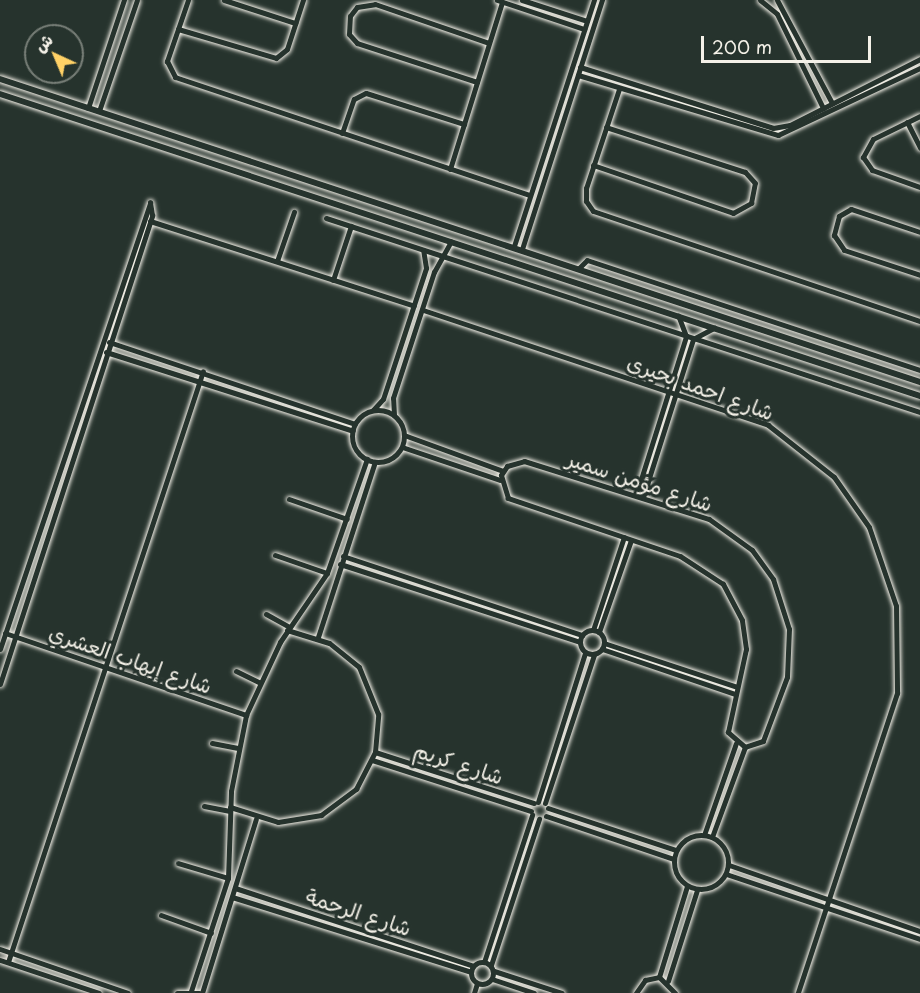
<!DOCTYPE html>
<html>
<head>
<meta charset="utf-8">
<style>
	body { margin:0 }
	#map { position:relative; width:920px; height:993px; overflow:hidden; background:#26332d; font-family:"Playpen Sans","Playpen Sans Arabic",sans-serif }
	div>[style] { position:absolute }
	[style*='--x'] { left:calc(var(--x)*1px); top:calc(var(--y)*1px); width:calc(var(--w)*1px); rotate:calc(var(--a)*1deg) }
	.roads { filter:drop-shadow(0 0 2px #f4f1e8) drop-shadow(0 0 2px #f4f1e8) }
	.minor>* { height:5px; margin:-2.5px; padding:0 2.5px; transform-origin:2.5px; border-radius:2.5px; background:#26332d }
	.minor>.ring { margin:-2.5px; padding:0; box-sizing:content-box; background:none; border:5px solid #26332d; border-radius:50% }
	.tertiary>* { height:6px; margin:-3px; padding:0 3px; transform-origin:3px; border-radius:3px; background:#26332d }
	span { translate:-50% -50%; white-space:nowrap; text-align:center; line-height:1.15; -webkit-text-stroke:6px #26332d; paint-order:stroke }
	.street-label { font-size:21px; color:#f4f1e8 }
	.north { position:absolute; left:24px; top:24px; width:60px; height:60px; box-sizing:border-box; background:#26332d; border:2px solid #787f78; border-radius:50%; rotate:316deg; font-size:16px; font-weight:700; line-height:24px; text-align:center; color:#f4f1e8 }
	.north::after { content:''; display:block; margin:auto; width:21px; height:27px; background:#ffd166; clip-path:polygon(50% 0,100% 100%,50% 72%,0 100%) }
	.scale { position:absolute; left:701px; top:36px; width:170px; height:27px; box-sizing:border-box; border:3px solid #f4f1e8; border-top:0; padding-left:8px; font-size:18px; line-height:21px; white-space:nowrap; color:#f4f1e8; -webkit-text-stroke:4px #26332d; paint-order:stroke }
</style>
</head>
<body>
<div id="map">
	<div class="roads">
		<div class="minor">
			<div style="--x:188;--y:0;--w:65;--a:109"></div>
			<div style="--x:167;--y:61;--w:18;--a:63"></div>
			<div style="--x:175;--y:77;--w:374;--a:18.4"></div>
			<div style="--x:224;--y:0;--w:75;--a:17.9"></div>
			<div style="--x:497;--y:0;--w:92;--a:18.4"></div>
			<div style="--x:522;--y:0;--w:68;--a:17.9"></div>
			<div style="--x:760;--y:0;--w:22;--a:39"></div>
			<div style="--x:777;--y:14;--w:105;--a:63.9"></div>
			<div style="--x:777;--y:0;--w:117;--a:61.9"></div>
			<div style="--x:178;--y:29;--w:102;--a:16.5"></div>
			<div style="--x:276;--y:58;--w:14;--a:-39"></div>
			<div style="--x:287;--y:49;--w:52;--a:-71.9"></div>
			<div style="--x:580;--y:67;--w:202;--a:17.5"></div>
			<div style="--x:773;--y:128;--w:17;--a:-10"></div>
			<div style="--x:790;--y:125;--w:146;--a:-26.9"></div>
			<div style="--x:578;--y:75;--w:209;--a:16.7"></div>
			<div style="--x:778;--y:135;--w:157;--a:-25.3"></div>
			<div style="--x:477;--y:82;--w:126;--a:-162"></div>
			<div style="--x:357;--y:43;--w:12;--a:-132"></div>
			<div style="--x:349;--y:34;--w:18;--a:-87"></div>
			<div style="--x:350;--y:16;--w:11;--a:-52"></div>
			<div style="--x:357;--y:7;--w:18;--a:-9"></div>
			<div style="--x:375;--y:4;--w:120;--a:18.9"></div>
			<div style="--x:619;--y:89;--w:104;--a:108.4"></div>
			<div style="--x:586;--y:188;--w:13;--a:90"></div>
			<div style="--x:586;--y:201;--w:12;--a:55"></div>
			<div style="--x:593;--y:211;--w:345;--a:18.6"></div>
			<div style="--x:88;--y:108;--w:114;--a:-71.6"></div>
			<div style="--x:99;--y:111;--w:117;--a:-71.1"></div>
			<div style="--x:920;--y:116;--w:52;--a:153.9"></div>
			<div style="--x:873;--y:139;--w:21;--a:119"></div>
			<div style="--x:863;--y:157;--w:16;--a:55"></div>
			<div style="--x:872;--y:170;--w:51;--a:19.5"></div>
			<div style="--x:907;--y:122;--w:29;--a:63"></div>
			<div style="--x:342;--y:133;--w:36;--a:-71"></div>
			<div style="--x:354;--y:99;--w:13;--a:-27"></div>
			<div style="--x:366;--y:93;--w:103;--a:17.6"></div>
			<div style="--x:593;--y:165;--w:148;--a:18.9"></div>
			<div style="--x:733;--y:213;--w:21;--a:-29"></div>
			<div style="--x:751;--y:203;--w:20;--a:-79"></div>
			<div style="--x:755;--y:183;--w:15;--a:-132"></div>
			<div style="--x:745;--y:172;--w:146;--a:-162.1"></div>
			<div style="--x:450;--y:169;--w:175;--a:-72.7"></div>
			<div style="--x:326;--y:218;--w:625;--a:18.09"></div>
			<div style="--x:150;--y:221;--w:277;--a:17.8"></div>
			<div style="--x:920;--y:232;--w:73;--a:-161.6"></div>
			<div style="--x:851;--y:209;--w:14;--a:150"></div>
			<div style="--x:839;--y:216;--w:20;--a:105"></div>
			<div style="--x:834;--y:235;--w:18;--a:56"></div>
			<div style="--x:844;--y:250;--w:80;--a:18.2"></div>
			<div style="--x:514;--y:246;--w:259;--a:-72"></div>
			<div style="--x:522;--y:249;--w:262;--a:-72.2"></div>
			<div style="--x:277;--y:261;--w:52;--a:-70.9"></div>
			<div style="--x:579;--y:268;--w:11;--a:-45"></div>
			<div style="--x:587;--y:260;--w:351;--a:18.3"></div>
			<div style="--x:333;--y:280;--w:57;--a:-71.6"></div>
			<div style="--x:423;--y:310;--w:364;--a:18.4"></div>
			<div style="--x:768;--y:425;--w:84;--a:38.2"></div>
			<div style="--x:834;--y:477;--w:61;--a:55"></div>
			<div style="--x:869;--y:527;--w:83;--a:71.1"></div>
			<div style="--x:896;--y:606;--w:87;--a:89.3"></div>
			<div style="--x:897;--y:693;--w:316;--a:108.3"></div>
			<div style="--x:109;--y:342;--w:259;--a:18.4"></div>
			<div style="--x:106;--y:352;--w:259;--a:17.7"></div>
			<div style="--x:373;--y:410;--w:15;--a:-48"></div>
			<div style="--x:383;--y:399;--w:138;--a:-71.8"></div>
			<div style="--x:426;--y:268;--w:18;--a:-99"></div>
			<div class="ring" style="left:352px;top:410px;width:47px;height:47px"></div>
			<div style="--x:394;--y:415;--w:17;--a:-93"></div>
			<div style="--x:393;--y:398;--w:133;--a:-72"></div>
			<div style="--x:434;--y:272;--w:35;--a:-61"></div>
			<div style="--x:404;--y:435;--w:105;--a:20"></div>
			<div style="--x:402;--y:447;--w:103;--a:18.6"></div>
			<div style="--x:524;--y:461;--w:194;--a:17.4"></div>
			<div style="--x:709;--y:519;--w:53;--a:35.8"></div>
			<div style="--x:752;--y:550;--w:36;--a:54"></div>
			<div style="--x:773;--y:579;--w:52;--a:72.3"></div>
			<div style="--x:789;--y:629;--w:48;--a:92.4"></div>
			<div style="--x:787;--y:677;--w:68;--a:110.6"></div>
			<div style="--x:763;--y:741;--w:19;--a:162"></div>
			<div style="--x:745;--y:747;--w:23;--a:-139"></div>
			<div style="--x:728;--y:732;--w:85;--a:-77.8"></div>
			<div style="--x:746;--y:649;--w:29;--a:-98"></div>
			<div style="--x:742;--y:620;--w:41;--a:-117.8"></div>
			<div style="--x:723;--y:584;--w:51;--a:-146.9"></div>
			<div style="--x:680;--y:556;--w:182;--a:-161.4"></div>
			<div style="--x:508;--y:498;--w:24;--a:-107"></div>
			<div style="--x:501;--y:475;--w:11;--a:-56"></div>
			<div style="--x:507;--y:466;--w:18;--a:-16"></div>
			<div style="--x:636;--y:495;--w:167;--a:-72.5"></div>
			<div style="--x:686;--y:336;--w:22;--a:-111"></div>
			<div style="--x:643;--y:497;--w:166;--a:-72.4"></div>
			<div style="--x:693;--y:339;--w:24;--a:-28"></div>
			<div style="--x:289;--y:499;--w:61;--a:19"></div>
			<div style="--x:275;--y:555;--w:55;--a:19.1"></div>
			<div style="--x:343;--y:556;--w:252;--a:18.3"></div>
			<div style="--x:340;--y:564;--w:252;--a:18"></div>
			<div style="--x:266;--y:614;--w:26;--a:29"></div>
			<div class="ring" style="left:580px;top:630px;width:19px;height:19px"></div>
			<div style="--x:593;--y:630;--w:98;--a:-71.6"></div>
			<div style="--x:599;--y:632;--w:97;--a:-70.8"></div>
			<div style="--x:5;--y:633;--w:255;--a:18.8"></div>
			<div style="--x:318;--y:637;--w:184;--a:-72"></div>
			<div style="--x:604;--y:643;--w:140;--a:18.3"></div>
			<div style="--x:0;--y:649;--w:471;--a:-71.4"></div>
			<div style="--x:602;--y:649;--w:140;--a:18.7"></div>
			<div style="--x:236;--y:671;--w:25;--a:26"></div>
			<div style="--x:0;--y:684;--w:493;--a:-72"></div>
			<div style="--x:152;--y:215;--w:13;--a:-99"></div>
			<div style="--x:212;--y:743;--w:25;--a:11"></div>
			<div style="--x:375;--y:752;--w:167;--a:17.8"></div>
			<div style="--x:372;--y:760;--w:167;--a:17.8"></div>
			<div style="--x:538;--y:802;--w:156;--a:-72.5"></div>
			<div style="--x:545;--y:803;--w:156;--a:-71.7"></div>
			<div style="--x:204;--y:806;--w:25;--a:11"></div>
			<div style="--x:230;--y:807;--w:50;--a:17.4"></div>
			<div style="--x:278;--y:822;--w:44;--a:-9.2"></div>
			<div style="--x:321;--y:815;--w:44;--a:-36.6"></div>
			<div style="--x:356;--y:789;--w:42;--a:-62.8"></div>
			<div style="--x:375;--y:752;--w:38;--a:-85"></div>
			<div style="--x:378;--y:714;--w:51;--a:-112"></div>
			<div style="--x:359;--y:667;--w:38;--a:-141"></div>
			<div style="--x:329;--y:643;--w:44;--a:-162.8"></div>
			<div style="--x:548;--y:808;--w:135;--a:18.2"></div>
			<div style="--x:546;--y:816;--w:135;--a:18.6"></div>
			<div class="ring" style="left:674px;top:835px;width:49px;height:49px"></div>
			<div style="--x:704;--y:835;--w:97;--a:-70.8"></div>
			<div style="--x:712;--y:837;--w:96;--a:-69.9"></div>
			<div style="--x:178;--y:863;--w:52;--a:16.7"></div>
			<div style="--x:729;--y:865;--w:202;--a:19.1"></div>
			<div style="--x:726;--y:874;--w:205;--a:18.5"></div>
			<div style="--x:235;--y:888;--w:250;--a:18.1"></div>
			<div style="--x:232;--y:897;--w:250;--a:17.4"></div>
			<div style="--x:161;--y:915;--w:53;--a:19.8"></div>
			<div style="--x:0;--y:949;--w:135;--a:19"></div>
			<div style="--x:0;--y:960;--w:104;--a:18.4"></div>
			<div class="ring" style="left:471px;top:962px;width:17px;height:17px"></div>
			<div style="--x:8;--y:962;--w:622;--a:-71.74"></div>
			<div style="--x:484;--y:962;--w:155;--a:-71.9"></div>
			<div style="--x:491;--y:965;--w:154;--a:-71.8"></div>
			<div style="--x:494;--y:971;--w:71;--a:17.9"></div>
			<div style="--x:659;--y:977;--w:95;--a:-72.9"></div>
			<div style="--x:492;--y:979;--w:44;--a:18.4"></div>
			<div style="--x:668;--y:981;--w:96;--a:-72.3"></div>
			<div style="--x:191;--y:991;--w:119;--a:-71.9"></div>
			<div style="--x:228;--y:878;--w:87;--a:-88"></div>
			<div style="--x:231;--y:791;--w:77;--a:-78.8"></div>
			<div style="--x:246;--y:715;--w:81;--a:-65"></div>
			<div style="--x:280;--y:642;--w:83;--a:-55.7"></div>
			<div style="--x:327;--y:573;--w:121;--a:-70.7"></div>
			<div style="--x:177;--y:993;--w:22;--a:0"></div>
			<div style="--x:202;--y:993;--w:182;--a:-72.8"></div>
			<div style="--x:474;--y:993;--w:10;--a:-73"></div>
			<div style="--x:636;--y:993;--w:16;--a:-55"></div>
			<div style="--x:645;--y:980;--w:14;--a:-12"></div>
			<div style="--x:659;--y:977;--w:23;--a:45"></div>
		</div>
		<div class="tertiary">
			<div style="--x:0;--y:79;--w:969;--a:18.23"></div>
			<div style="--x:0;--y:94;--w:968;--a:18.17"></div>
		</div>
	</div>
	<div class="street-label">
		<span style="left:701px;top:386px;rotate:20deg">شارع احمد بحيرى</span>
		<span style="left:640px;top:480px;rotate:18deg">شارع مؤمن سمير</span>
		<span style="left:131px;top:658px;rotate:19deg">شارع إيهاب العشري</span>
		<span style="left:459px;top:762px;rotate:18deg">شارع كريم</span>
		<span style="left:359px;top:911px;rotate:18deg">شارع الرحمة</span>
	</div>
	<div class="north">ش</div>
	<div class="scale">200 m</div>
</div>
</body>
</html>
